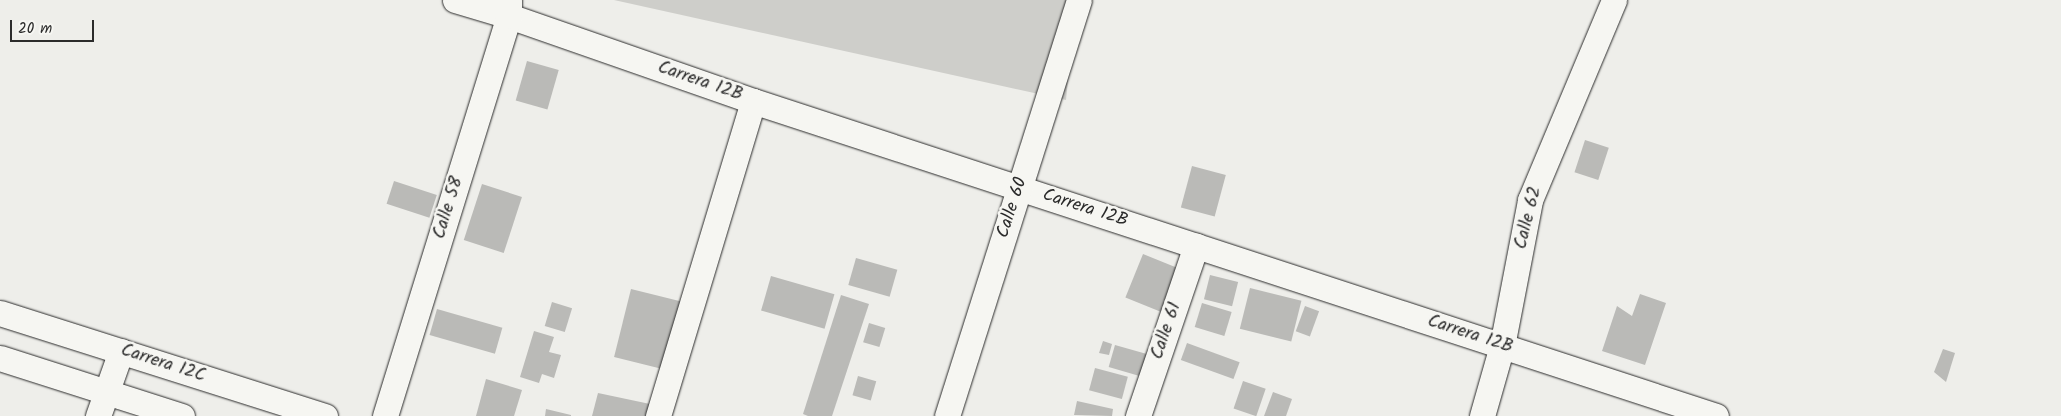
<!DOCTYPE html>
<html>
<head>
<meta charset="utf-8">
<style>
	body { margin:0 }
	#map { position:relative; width:2061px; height:416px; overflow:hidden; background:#eeeeea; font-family:Kalam,sans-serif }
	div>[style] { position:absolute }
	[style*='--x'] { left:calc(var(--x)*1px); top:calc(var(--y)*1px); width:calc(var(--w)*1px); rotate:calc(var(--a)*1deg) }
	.green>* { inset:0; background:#cececa }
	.building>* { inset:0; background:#babab7; transform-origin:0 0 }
	.roads { filter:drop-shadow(0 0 1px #2b2b2b) drop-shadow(0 0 1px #2b2b2b) }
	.minor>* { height:25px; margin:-12.5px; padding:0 12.5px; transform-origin:12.5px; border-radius:12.5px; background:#f6f6f2 }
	span { translate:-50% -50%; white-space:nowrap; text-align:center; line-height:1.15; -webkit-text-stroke:5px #f6f6f2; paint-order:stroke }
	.street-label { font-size:18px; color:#2b2b2b }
	.scale { position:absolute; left:10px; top:20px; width:84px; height:22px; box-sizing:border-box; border:2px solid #2b2b2b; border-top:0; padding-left:6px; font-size:15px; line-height:18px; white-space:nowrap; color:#2b2b2b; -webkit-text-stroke:4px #f6f6f2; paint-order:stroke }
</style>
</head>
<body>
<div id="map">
	<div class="green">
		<div style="clip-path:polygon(614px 0,1076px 0,1066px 100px)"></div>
	</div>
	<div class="building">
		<div style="left:527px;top:61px;width:33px;height:41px;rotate:16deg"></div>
		<div style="left:1585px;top:140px;width:25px;height:34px;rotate:18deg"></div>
		<div style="left:1192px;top:166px;width:35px;height:43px;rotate:15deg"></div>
		<div style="left:394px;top:181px;width:45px;height:24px;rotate:18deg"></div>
		<div style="left:482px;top:184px;width:42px;height:59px;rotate:18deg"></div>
		<div style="left:1143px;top:254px;width:38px;height:47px;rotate:22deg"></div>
		<div style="left:856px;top:258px;width:43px;height:28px;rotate:16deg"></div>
		<div style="left:1210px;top:275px;width:29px;height:25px;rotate:14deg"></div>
		<div style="left:771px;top:276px;width:66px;height:36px;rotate:16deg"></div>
		<div style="left:1250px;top:288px;width:53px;height:42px;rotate:14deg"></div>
		<div style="left:631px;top:289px;width:55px;height:70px;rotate:14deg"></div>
		<div style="clip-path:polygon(1640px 294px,1666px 303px,1645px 365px,1602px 351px,1617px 306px,1632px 316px)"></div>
		<div style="clip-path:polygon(841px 295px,869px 304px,832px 416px,808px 416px,803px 414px)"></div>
		<div style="left:552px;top:302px;width:21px;height:25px;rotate:17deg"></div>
		<div style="left:1202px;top:303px;width:31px;height:25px;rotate:17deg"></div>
		<div style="left:1305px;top:306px;width:15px;height:27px;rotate:20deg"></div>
		<div style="left:437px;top:309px;width:68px;height:27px;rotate:16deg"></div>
		<div style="left:869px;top:323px;width:17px;height:20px;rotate:17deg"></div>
		<div style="clip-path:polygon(534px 331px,554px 337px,549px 352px,561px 355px,554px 378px,542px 374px,539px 383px,520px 377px)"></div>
		<div style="clip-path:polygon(1103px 341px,1112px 344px,1109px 355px,1099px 353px)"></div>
		<div style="left:1187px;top:343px;width:56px;height:18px;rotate:20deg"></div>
		<div style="left:1115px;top:345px;width:33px;height:23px;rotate:16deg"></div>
		<div style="clip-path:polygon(1943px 349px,1955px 353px,1946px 382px,1934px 372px)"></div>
		<div style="left:1095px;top:368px;width:34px;height:23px;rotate:15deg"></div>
		<div style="left:858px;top:376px;width:19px;height:20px;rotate:16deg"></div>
		<div style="clip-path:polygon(486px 379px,522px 390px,514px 416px,476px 416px)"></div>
		<div style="left:1243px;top:381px;width:24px;height:29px;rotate:19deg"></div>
		<div style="clip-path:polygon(1273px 392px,1292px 399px,1286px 416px,1264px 416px)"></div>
		<div style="clip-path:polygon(598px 393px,650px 404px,647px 416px,592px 416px)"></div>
		<div style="clip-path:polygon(1077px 401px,1113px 409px,1112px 416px,1074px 415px)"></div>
		<div style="clip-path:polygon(546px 409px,571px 415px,571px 416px,545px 416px)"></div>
	</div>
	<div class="roads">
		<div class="minor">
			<div style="--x:455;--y:0;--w:56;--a:16.5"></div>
			<div style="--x:509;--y:16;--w:258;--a:19.2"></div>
			<div style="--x:753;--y:101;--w:1013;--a:18.11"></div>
			<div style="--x:0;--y:313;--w:341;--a:17.6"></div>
			<div style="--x:0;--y:358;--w:191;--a:17.7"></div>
			<div style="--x:98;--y:416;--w:69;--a:-70.5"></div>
			<div style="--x:385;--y:416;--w:419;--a:-72.8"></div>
			<div style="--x:509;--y:16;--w:16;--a:-90"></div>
			<div style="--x:658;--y:416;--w:329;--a:-73.2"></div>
			<div style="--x:947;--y:416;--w:436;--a:-72.4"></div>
			<div style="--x:1138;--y:416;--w:180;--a:-71.2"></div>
			<div style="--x:1482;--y:416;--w:73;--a:-74.1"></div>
			<div style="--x:1502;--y:346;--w:149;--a:-79.1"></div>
			<div style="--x:1530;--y:200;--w:217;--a:-67.2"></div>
		</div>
	</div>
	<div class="street-label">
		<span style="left:700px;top:82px;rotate:19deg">Carrera 12B</span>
		<span style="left:449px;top:208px;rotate:-73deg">Calle 58</span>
		<span style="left:1013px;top:208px;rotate:-72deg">Calle 60</span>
		<span style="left:1085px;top:209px;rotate:18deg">Carrera 12B</span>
		<span style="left:1529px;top:218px;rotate:-76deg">Calle 62</span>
		<span style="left:1167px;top:331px;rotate:-71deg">Calle 61</span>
		<span style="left:1470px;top:335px;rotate:18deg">Carrera 12B</span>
		<span style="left:163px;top:364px;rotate:18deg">Carrera 12C</span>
	</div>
	<div class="scale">20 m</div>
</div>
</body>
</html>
